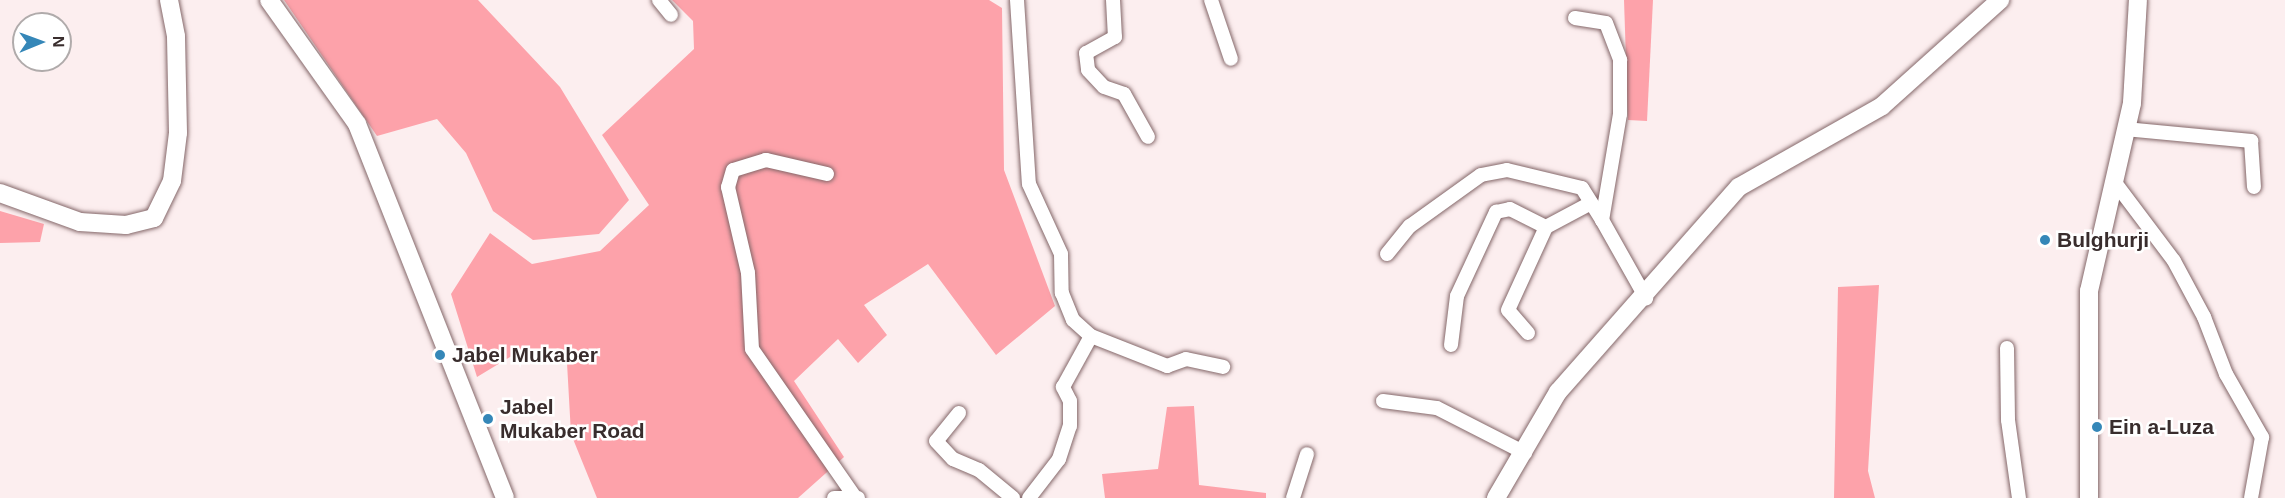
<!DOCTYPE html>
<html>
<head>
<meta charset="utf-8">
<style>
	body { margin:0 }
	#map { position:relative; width:2285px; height:498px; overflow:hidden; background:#fceeef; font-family:Helvetica,sans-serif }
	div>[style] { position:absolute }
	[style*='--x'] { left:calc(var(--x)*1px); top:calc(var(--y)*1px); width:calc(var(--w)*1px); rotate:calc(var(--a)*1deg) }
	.green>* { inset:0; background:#fda2aa }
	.roads { filter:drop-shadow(0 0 2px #846769) drop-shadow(0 0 2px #846769) }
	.minor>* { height:14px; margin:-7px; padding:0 7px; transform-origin:7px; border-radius:7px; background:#fff }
	.tertiary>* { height:18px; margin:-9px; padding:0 9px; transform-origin:9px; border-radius:9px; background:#fff }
	.dots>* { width:16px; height:16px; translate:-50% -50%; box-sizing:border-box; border:3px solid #fff; border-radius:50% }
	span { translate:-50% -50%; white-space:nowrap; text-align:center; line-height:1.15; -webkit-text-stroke:5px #fff; paint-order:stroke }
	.poi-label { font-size:21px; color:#392d2d; font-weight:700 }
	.left { translate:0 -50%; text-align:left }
	.north { position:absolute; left:12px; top:12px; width:60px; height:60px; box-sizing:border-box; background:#fff; border:2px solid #b0abab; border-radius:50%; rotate:89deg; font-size:16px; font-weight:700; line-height:24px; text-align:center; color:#392d2d }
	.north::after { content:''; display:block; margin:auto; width:21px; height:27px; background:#3587b8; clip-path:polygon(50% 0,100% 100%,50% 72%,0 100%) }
</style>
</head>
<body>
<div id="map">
	<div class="green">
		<div style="clip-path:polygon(284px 0,478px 0,560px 87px,629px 200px,599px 234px,533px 240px,493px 211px,466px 153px,437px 119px,377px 136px)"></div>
		<div style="clip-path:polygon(672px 0,989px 0,1002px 8px,1004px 170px,1055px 306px,996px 355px,928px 264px,864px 305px,887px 335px,858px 363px,838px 339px,794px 381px,844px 457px,798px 498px,597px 498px,571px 434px,567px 363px,525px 348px,477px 377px,451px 294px,490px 233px,532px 264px,600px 251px,649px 205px,602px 135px,694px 49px,693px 21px)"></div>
		<div style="clip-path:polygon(1624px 0,1653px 0,1647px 121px,1628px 120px)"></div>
		<div style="clip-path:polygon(0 211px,44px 224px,40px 242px,0 243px)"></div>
		<div style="clip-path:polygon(1879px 285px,1868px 471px,1875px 498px,1834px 498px,1838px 287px)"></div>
		<div style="clip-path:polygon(1194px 406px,1199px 485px,1266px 493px,1266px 498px,1105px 498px,1102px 474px,1158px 469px,1167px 407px)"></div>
	</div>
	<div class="roads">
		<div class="minor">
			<div style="--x:659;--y:0;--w:19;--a:51"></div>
			<div style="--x:1017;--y:0;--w:184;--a:86.3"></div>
			<div style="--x:1029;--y:184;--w:77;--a:65.4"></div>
			<div style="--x:1061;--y:254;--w:39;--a:89"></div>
			<div style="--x:1062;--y:293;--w:29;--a:68"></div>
			<div style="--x:1073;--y:320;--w:24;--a:42"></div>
			<div style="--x:1091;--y:336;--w:82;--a:21.5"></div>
			<div style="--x:1167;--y:366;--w:20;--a:-20"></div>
			<div style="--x:1186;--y:359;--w:38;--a:12"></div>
			<div style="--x:1113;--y:0;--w:37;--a:87"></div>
			<div style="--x:1115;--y:37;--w:33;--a:151"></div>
			<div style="--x:1086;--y:53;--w:17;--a:83"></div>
			<div style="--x:1088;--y:70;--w:23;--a:47"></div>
			<div style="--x:1104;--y:87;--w:21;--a:19"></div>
			<div style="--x:1124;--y:94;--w:49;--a:60.8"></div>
			<div style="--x:1211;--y:0;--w:62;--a:71.3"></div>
			<div style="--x:1575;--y:18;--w:31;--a:9"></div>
			<div style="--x:1606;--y:23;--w:40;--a:69"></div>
			<div style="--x:1620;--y:60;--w:54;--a:90"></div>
			<div style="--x:1620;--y:114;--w:108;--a:99.6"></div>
			<div style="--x:1602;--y:220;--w:90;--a:60.6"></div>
			<div style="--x:2125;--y:129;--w:127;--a:5.4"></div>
			<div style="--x:2251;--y:141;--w:46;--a:86.3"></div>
			<div style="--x:827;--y:174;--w:63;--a:-167.1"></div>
			<div style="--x:766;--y:160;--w:34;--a:163"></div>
			<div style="--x:733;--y:170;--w:18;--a:106"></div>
			<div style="--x:728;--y:187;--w:88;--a:76.9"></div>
			<div style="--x:748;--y:273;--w:76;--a:87"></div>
			<div style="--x:752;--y:349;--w:179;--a:55.2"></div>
			<div style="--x:2113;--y:180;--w:101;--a:53"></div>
			<div style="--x:2174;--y:261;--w:64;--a:61.8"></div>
			<div style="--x:2204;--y:317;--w:61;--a:68.9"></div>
			<div style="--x:2226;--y:374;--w:73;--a:60.3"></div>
			<div style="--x:2262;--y:437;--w:62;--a:100.2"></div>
			<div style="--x:1387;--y:254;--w:36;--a:-51"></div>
			<div style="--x:1410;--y:226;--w:87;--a:-35.7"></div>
			<div style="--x:1481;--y:175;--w:26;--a:-11"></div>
			<div style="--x:1507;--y:170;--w:77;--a:13.5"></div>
			<div style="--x:1582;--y:188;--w:38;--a:58"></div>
			<div style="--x:1528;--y:333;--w:30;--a:-131"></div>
			<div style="--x:1508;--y:310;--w:91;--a:-65.4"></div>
			<div style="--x:1451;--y:345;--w:49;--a:-83"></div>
			<div style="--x:1457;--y:296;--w:93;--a:-65.1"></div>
			<div style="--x:1496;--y:212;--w:14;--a:-12"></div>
			<div style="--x:1510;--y:209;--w:40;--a:26.6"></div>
			<div style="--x:1546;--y:227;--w:51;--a:-28.1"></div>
			<div style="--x:2007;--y:348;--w:72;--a:89.2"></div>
			<div style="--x:2008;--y:420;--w:79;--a:82"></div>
			<div style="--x:1383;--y:401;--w:54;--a:7.4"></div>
			<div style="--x:1437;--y:408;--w:99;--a:27.1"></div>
			<div style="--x:959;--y:413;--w:36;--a:129"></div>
			<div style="--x:936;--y:441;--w:25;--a:47"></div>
			<div style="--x:953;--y:459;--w:28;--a:23"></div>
			<div style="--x:979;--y:470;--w:44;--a:39.5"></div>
			<div style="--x:834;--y:498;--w:24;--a:0"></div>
			<div style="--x:1029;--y:498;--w:49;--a:-52.4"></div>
			<div style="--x:1059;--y:459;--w:35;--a:-72"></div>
			<div style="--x:1070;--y:426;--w:25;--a:-90"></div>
			<div style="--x:1070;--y:401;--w:16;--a:-117"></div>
			<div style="--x:1063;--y:387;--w:58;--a:-61.2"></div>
			<div style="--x:1293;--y:498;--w:46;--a:-72.3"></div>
		</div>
		<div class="tertiary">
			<div style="--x:269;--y:0;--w:152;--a:54.6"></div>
			<div style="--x:357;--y:124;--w:402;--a:68.4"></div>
			<div style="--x:0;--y:193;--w:85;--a:19.9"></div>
			<div style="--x:80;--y:222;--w:46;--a:3.7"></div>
			<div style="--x:126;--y:225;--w:29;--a:-14"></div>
			<div style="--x:154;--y:218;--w:41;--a:-64.1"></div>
			<div style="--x:172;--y:181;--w:48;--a:-82.9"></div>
			<div style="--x:178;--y:133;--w:97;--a:-91.2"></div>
			<div style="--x:176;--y:36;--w:37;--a:-101"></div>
			<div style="--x:1496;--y:498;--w:123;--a:-59.7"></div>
			<div style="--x:1558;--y:392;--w:273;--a:-48.6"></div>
			<div style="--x:1739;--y:187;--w:164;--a:-29.5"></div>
			<div style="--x:1882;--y:106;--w:159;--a:-41.9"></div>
			<div style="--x:2089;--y:498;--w:207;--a:-90"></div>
			<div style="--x:2089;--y:291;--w:193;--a:-77.1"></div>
			<div style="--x:2132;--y:103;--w:103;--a:-86.7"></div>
		</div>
	</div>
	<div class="dots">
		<div style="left:2045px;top:240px;background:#3587b8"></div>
		<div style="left:440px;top:355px;background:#3587b8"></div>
		<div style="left:488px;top:419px;background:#3587b8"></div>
		<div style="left:2097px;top:427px;background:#3587b8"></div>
	</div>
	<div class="poi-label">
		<span class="left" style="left:2057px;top:240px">Bulghurji</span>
		<span class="left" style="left:452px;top:355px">Jabel Mukaber</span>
		<span class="left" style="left:500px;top:419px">Jabel<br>Mukaber Road</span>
		<span class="left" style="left:2109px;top:427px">Ein a-Luza</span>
	</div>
	<div class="north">N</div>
</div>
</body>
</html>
